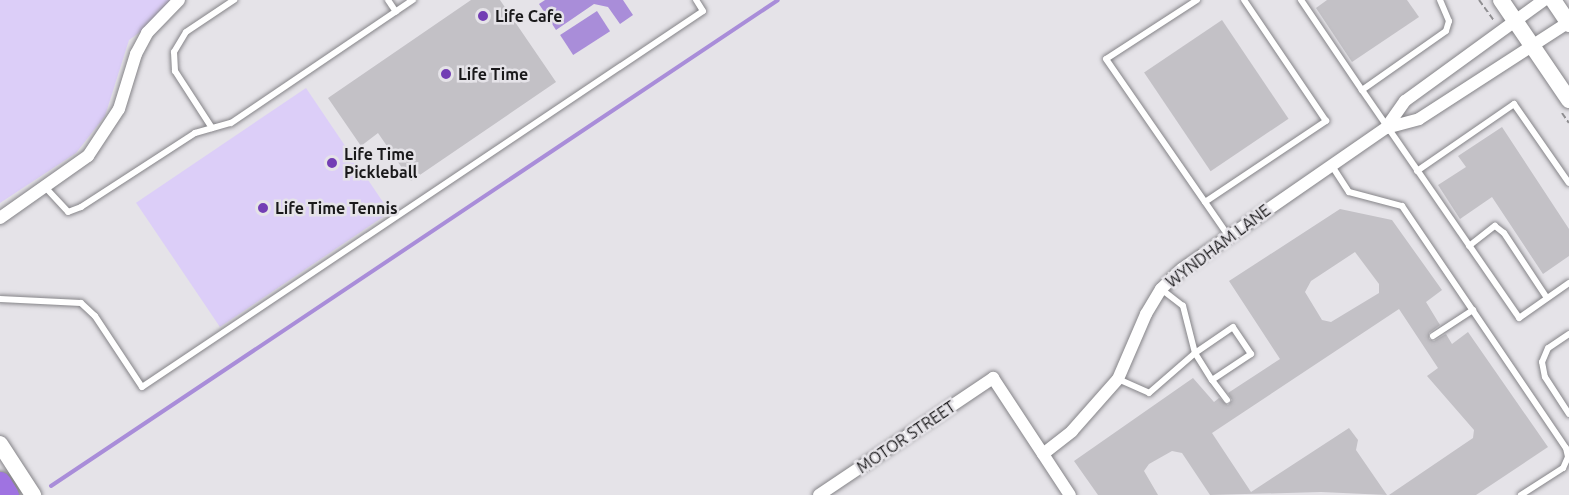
<!DOCTYPE html>
<html>
<head>
<meta charset="utf-8">
<style>
	body { margin:0 }
	#map { position:relative; width:1569px; height:495px; overflow:hidden; background:#e5e3e8; font-family:Ubuntu,sans-serif }
	div>[style] { position:absolute }
	[style*='--x'] { left:calc(var(--x)*1px); top:calc(var(--y)*1px); width:calc(var(--w)*1px); rotate:calc(var(--a)*1deg) }
	.green>* { inset:0; background:#dccef8; transform-origin:0 0 }
	.water>* { inset:0; background:#a98dd9; transform-origin:0 0 }
	.stream>* { height:4px; margin:-2px; padding:0 2px; transform-origin:2px; border-radius:2px; background:#a98dd9 }
	.building>* { inset:0; background:#c3c1c6; transform-origin:0 0 }
	.path>* { height:2px; margin-top:-1px; transform-origin:0; background:repeating-linear-gradient(90deg,#8f8e91 0 6px,transparent 0 9px) }
	.roads { filter:drop-shadow(0 0 2px #858488) drop-shadow(0 0 2px #858488) }
	.service>* { height:6px; margin:-3px; padding:0 3px; transform-origin:3px; border-radius:3px; background:#fff }
	.minor>* { height:12px; margin:-6px; padding:0 6px; transform-origin:6px; border-radius:6px; background:#fff }
	.secondary>* { height:16px; margin:-8px; padding:0 8px; transform-origin:8px; border-radius:8px; background:#fff }
	.motorway>* { height:21px; margin:-10.5px; padding:0 10.5px; transform-origin:10.5px; border-radius:10.5px; background:#9f73e1 }
	.dots>* { width:16px; height:16px; translate:-50% -50%; box-sizing:border-box; border:3px solid #e5e3e8; border-radius:50% }
	span { translate:-50% -50%; white-space:nowrap; text-align:center; line-height:1.15; -webkit-text-stroke:5px #e5e3e8; paint-order:stroke }
	.poi-label { font-size:16px; color:#1a191b; font-weight:700 }
	.left { translate:0 -50%; text-align:left }
	.street-label { font-size:16px; color:#1a191b }
</style>
</head>
<body>
<div id="map">
	<div class="green">
		<div style="clip-path:polygon(0 0,184px 0,129px 40px,105px 116px,76px 153px,0 203px)"></div>
		<div style="left:306px;top:88px;width:150px;height:205px;rotate:56deg"></div>
	</div>
	<div class="water">
		<div style="clip-path:polygon(545px 0,623px 0,633px 15px,620px 24px,608px 7px,594px 4px,556px 30px,539px 4px)"></div>
		<div style="left:597px;top:11px;width:24px;height:44px;rotate:57deg"></div>
	</div>
	<div class="stream">
		<div style="--x:51;--y:486;--w:874;--a:-33.76"></div>
	</div>
	<div class="building">
		<div style="clip-path:polygon(471px 0,500px 0,556px 82px,411px 181px,378px 133px,361px 146px,328px 98px)"></div>
		<div style="clip-path:polygon(1327px 0,1407px 0,1419px 17px,1352px 62px,1316px 8px)"></div>
		<div style="left:1222px;top:20px;width:119px;height:94px;rotate:56deg"></div>
		<div style="clip-path:polygon(1502px 127px,1569px 229px,1569px 256px,1543px 274px,1492px 197px,1460px 219px,1438px 185px,1466px 167px,1458px 156px)"></div>
		<div style="clip-path:polygon(evenodd,1340px 209px,1392px 220px,1442px 290px,1426px 302px,1440px 325px,1429px 333px,1429px 339px,1434px 341px,1446px 334px,1452px 344px,1468px 332px,1548px 447px,1476px 495px,1389px 495px,1473px 438px,1474px 430px,1427px 376px,1438px 368px,1399px 309px,1212px 433px,1251px 492px,1349px 428px,1358px 440px,1356px 450px,1387px 495px,1321px 492px,1210px 495px,1182px 453px,1172px 451px,1149px 464px,1144px 471px,1158px 495px,1098px 495px,1074px 461px,1193px 378px,1214px 402px,1219px 398px,1228px 405px,1232px 400px,1228px 393px,1280px 359px,1229px 281px,1340px 209px,1355px 252px,1379px 284px,1379px 293px,1331px 322px,1322px 320px,1305px 292px,1311px 281px,1355px 252px)"></div>
	</div>
	<div class="path">
		<div style="--x:1479;--y:0;--w:26;--a:54"></div>
		<div style="--x:1562;--y:113;--w:12;--a:55"></div>
	</div>
	<div class="roads">
		<div class="service">
			<div style="--x:388;--y:0;--w:14;--a:56"></div>
			<div style="--x:1197;--y:0;--w:108;--a:147"></div>
			<div style="--x:1106;--y:59;--w:214;--a:55.3"></div>
			<div style="--x:1301;--y:0;--w:109;--a:55.9"></div>
			<div style="--x:1440;--y:0;--w:23;--a:67"></div>
			<div style="--x:1449;--y:21;--w:10;--a:107"></div>
			<div style="--x:1446;--y:31;--w:103;--a:144.9"></div>
			<div style="--x:1362;--y:90;--w:277;--a:55.4"></div>
			<div style="--x:1519;--y:318;--w:61;--a:-35"></div>
			<div style="--x:212;--y:128;--w:68;--a:-123"></div>
			<div style="--x:175;--y:71;--w:19;--a:-93"></div>
			<div style="--x:174;--y:52;--w:23;--a:-59"></div>
			<div style="--x:186;--y:32;--w:58;--a:-33.7"></div>
			<div style="--x:1332;--y:166;--w:31;--a:57"></div>
			<div style="--x:1349;--y:192;--w:55;--a:14.8"></div>
			<div style="--x:1402;--y:206;--w:292;--a:55.9"></div>
			<div style="--x:1566;--y:448;--w:9;--a:77"></div>
			<div style="--x:1568;--y:457;--w:12;--a:114"></div>
			<div style="--x:1563;--y:468;--w:50;--a:147.3"></div>
			<div style="--x:1417;--y:171;--w:118;--a:-34.6"></div>
			<div style="--x:1514;--y:104;--w:96;--a:55.2"></div>
			<div style="--x:45;--y:187;--w:34;--a:47"></div>
			<div style="--x:68;--y:212;--w:14;--a:-21"></div>
			<div style="--x:81;--y:207;--w:136;--a:-33"></div>
			<div style="--x:195;--y:133;--w:37;--a:-16"></div>
			<div style="--x:231;--y:123;--w:220;--a:-34.1"></div>
			<div style="--x:1205;--y:202;--w:146;--a:-33.8"></div>
			<div style="--x:1326;--y:121;--w:146;--a:-124.1"></div>
			<div style="--x:1469;--y:246;--w:33;--a:-38"></div>
			<div style="--x:1495;--y:226;--w:11;--a:38"></div>
			<div style="--x:1504;--y:233;--w:78;--a:56.5"></div>
			<div style="--x:0;--y:299;--w:81;--a:2.8"></div>
			<div style="--x:81;--y:303;--w:19;--a:43"></div>
			<div style="--x:95;--y:316;--w:85;--a:56.5"></div>
			<div style="--x:142;--y:387;--w:675;--a:-33.83"></div>
			<div style="--x:703;--y:11;--w:13;--a:-122"></div>
			<div style="--x:1569;--y:334;--w:25;--a:146"></div>
			<div style="--x:1548;--y:348;--w:15;--a:113"></div>
			<div style="--x:1542;--y:362;--w:15;--a:79"></div>
			<div style="--x:1545;--y:377;--w:44;--a:57"></div>
			<div style="--x:1433;--y:336;--w:48;--a:-33"></div>
			<div style="--x:1118;--y:379;--w:34;--a:24"></div>
			<div style="--x:1149;--y:393;--w:61;--a:-41"></div>
			<div style="--x:1195;--y:353;--w:32;--a:58"></div>
			<div style="--x:1212;--y:380;--w:47;--a:-33.7"></div>
			<div style="--x:1251;--y:354;--w:32;--a:-124"></div>
			<div style="--x:1233;--y:327;--w:46;--a:145.6"></div>
			<div style="--x:1195;--y:353;--w:49;--a:-104.3"></div>
			<div style="--x:1183;--y:306;--w:28;--a:-142"></div>
			<div style="--x:1212;--y:380;--w:25;--a:53"></div>
		</div>
		<div class="minor">
			<div style="--x:1386;--y:128;--w:33;--a:-55"></div>
			<div style="--x:1405;--y:101;--w:172;--a:-36"></div>
			<div style="--x:0;--y:218;--w:108;--a:-35.2"></div>
			<div style="--x:88;--y:156;--w:56;--a:-56.6"></div>
			<div style="--x:119;--y:109;--w:58;--a:-72.8"></div>
			<div style="--x:136;--y:54;--w:24;--a:-62"></div>
			<div style="--x:147;--y:33;--w:46;--a:-45.9"></div>
			<div style="--x:1043;--y:454;--w:37;--a:-38"></div>
			<div style="--x:1072;--y:431;--w:69;--a:-48.5"></div>
			<div style="--x:1118;--y:379;--w:71;--a:-66.7"></div>
			<div style="--x:1146;--y:314;--w:29;--a:-59"></div>
			<div style="--x:1161;--y:289;--w:29;--a:-44"></div>
			<div style="--x:1182;--y:269;--w:248;--a:-34.7"></div>
			<div style="--x:1386;--y:128;--w:34;--a:-15"></div>
			<div style="--x:1419;--y:119;--w:179;--a:-32.9"></div>
			<div style="--x:819;--y:495;--w:210;--a:-33.9"></div>
			<div style="--x:993;--y:378;--w:140;--a:56.7"></div>
		</div>
		<div class="secondary">
			<div style="--x:1501;--y:0;--w:121;--a:55.8"></div>
			<div style="--x:1553;--y:0;--w:29;--a:56"></div>
			<div style="--x:0;--y:444;--w:61;--a:57.1"></div>
		</div>
		<div class="motorway">
			<div style="--x:0;--y:482;--w:15;--a:58"></div>
		</div>
	</div>
	<div class="dots">
		<div style="left:483px;top:16px;background:#733eb4"></div>
		<div style="left:446px;top:74px;background:#733eb4"></div>
		<div style="left:332px;top:163px;background:#733eb4"></div>
		<div style="left:263px;top:208px;background:#733eb4"></div>
	</div>
	<div class="poi-label">
		<span class="left" style="left:495px;top:16px">Life Cafe</span>
		<span class="left" style="left:458px;top:74px">Life Time</span>
		<span class="left" style="left:344px;top:163px">Life Time<br>Pickleball</span>
		<span class="left" style="left:275px;top:208px">Life Time Tennis</span>
	</div>
	<div class="street-label">
		<span style="left:1218px;top:246px;rotate:-37deg">WYNDHAM LANE</span>
		<span style="left:906px;top:437px;rotate:-34deg">MOTOR STREET</span>
	</div>
</div>
</body>
</html>
